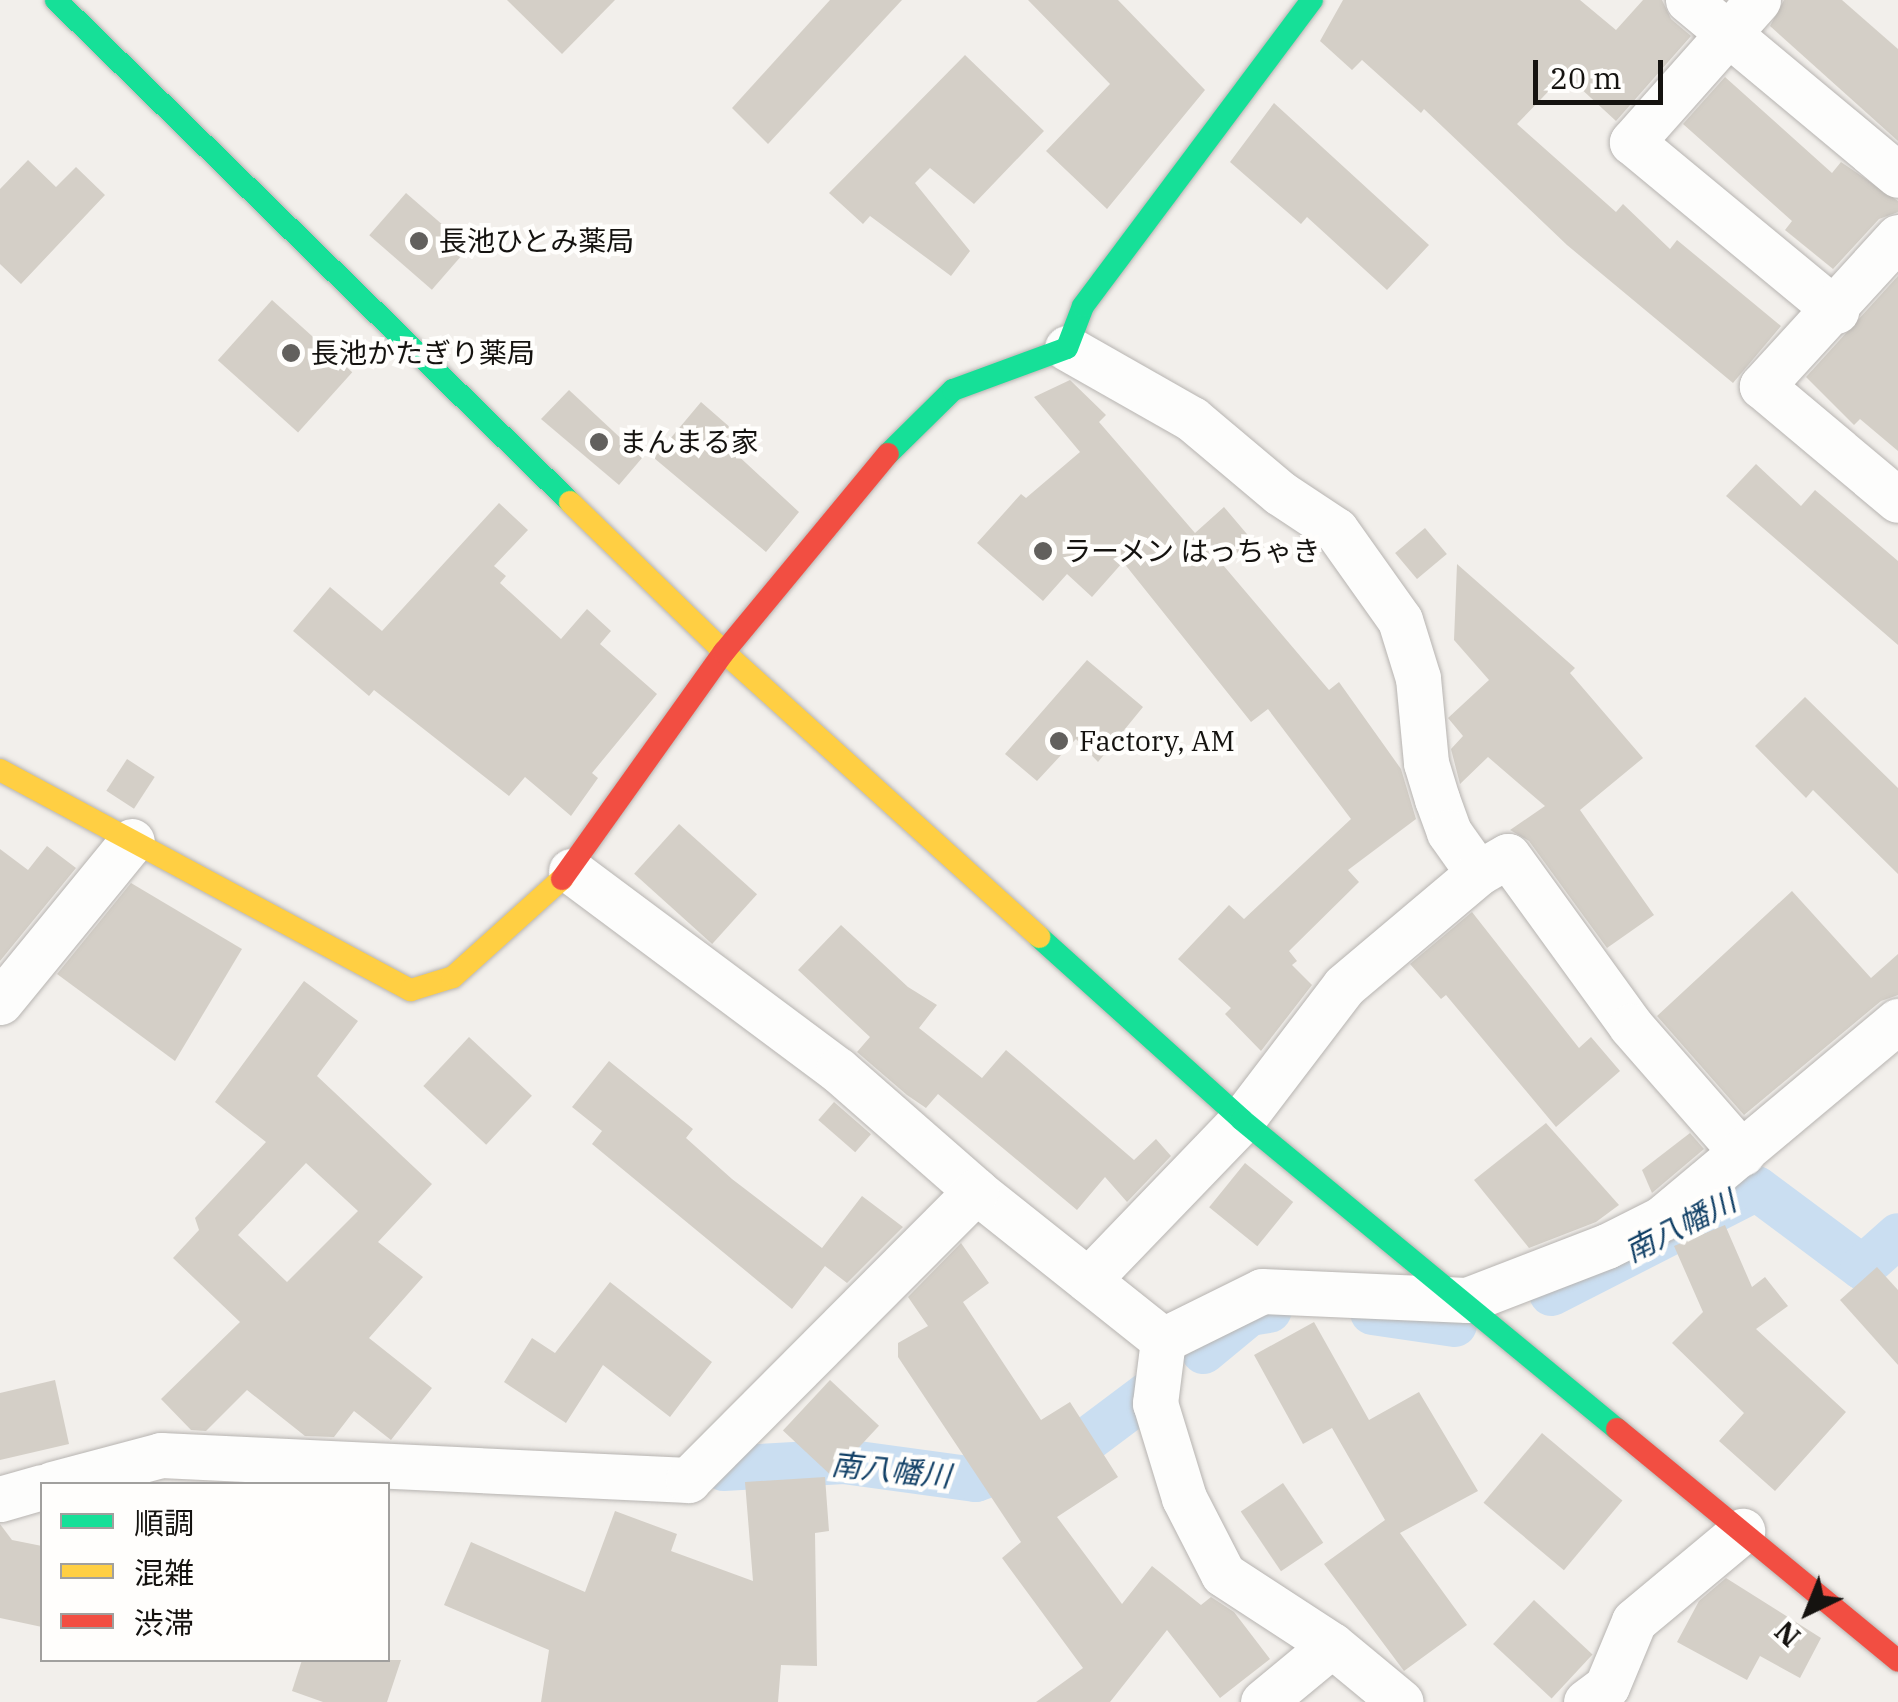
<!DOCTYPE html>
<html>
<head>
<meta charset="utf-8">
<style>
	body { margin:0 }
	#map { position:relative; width:1898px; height:1702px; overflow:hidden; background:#f2efeb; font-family:"IBM Plex Serif","Noto Sans JP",serif }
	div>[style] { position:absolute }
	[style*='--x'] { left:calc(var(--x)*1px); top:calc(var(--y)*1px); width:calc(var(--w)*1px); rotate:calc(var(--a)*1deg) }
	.canal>* { height:45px; margin:-22.5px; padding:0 22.5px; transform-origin:22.5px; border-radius:22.5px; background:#cadef1 }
	.building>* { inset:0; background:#d4cfc7; transform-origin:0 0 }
	.roads { filter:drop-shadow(0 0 2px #b7b4b1) drop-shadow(0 0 2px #b7b4b1) }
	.street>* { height:45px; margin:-22.5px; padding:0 22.5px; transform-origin:22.5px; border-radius:22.5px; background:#fdfdfc }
	.fast>* { height:22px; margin:-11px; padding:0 11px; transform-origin:11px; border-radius:11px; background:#16e098 }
	.slow>* { height:22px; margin:-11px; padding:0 11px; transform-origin:11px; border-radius:11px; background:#ffcf43 }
	.jam>* { height:22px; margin:-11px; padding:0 11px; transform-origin:11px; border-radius:11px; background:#f24e42 }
	.dots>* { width:28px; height:28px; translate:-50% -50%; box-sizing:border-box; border:5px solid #fffefc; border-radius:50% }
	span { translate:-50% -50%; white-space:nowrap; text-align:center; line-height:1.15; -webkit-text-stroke:9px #fffefc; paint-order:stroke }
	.poi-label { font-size:28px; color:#151310 }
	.left { translate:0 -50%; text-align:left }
	.water-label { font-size:30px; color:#134167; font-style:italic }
	.legend { position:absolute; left:40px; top:1482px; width:350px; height:180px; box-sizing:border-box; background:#fffefc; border:2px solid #a1a09e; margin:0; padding:12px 18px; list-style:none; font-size:30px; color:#151310 }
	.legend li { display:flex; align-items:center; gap:20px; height:50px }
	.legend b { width:50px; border:2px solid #a1a09e }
	.north { position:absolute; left:1758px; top:1562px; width:100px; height:100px; -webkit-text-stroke:8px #fffefc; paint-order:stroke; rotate:223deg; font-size:28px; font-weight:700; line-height:40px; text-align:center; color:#151310 }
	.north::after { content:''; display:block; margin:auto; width:35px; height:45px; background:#151310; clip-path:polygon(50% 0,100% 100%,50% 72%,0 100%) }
	.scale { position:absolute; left:1533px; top:60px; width:130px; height:45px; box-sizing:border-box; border:5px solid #151310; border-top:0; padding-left:12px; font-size:30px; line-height:35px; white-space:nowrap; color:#151310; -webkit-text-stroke:8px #fffefc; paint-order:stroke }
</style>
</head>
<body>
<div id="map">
	<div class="canal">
		<div style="--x:1551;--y:1293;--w:230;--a:-27.1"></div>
		<div style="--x:1756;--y:1188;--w:132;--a:36.7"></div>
		<div style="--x:1862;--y:1267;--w:48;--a:-41.6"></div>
		<div style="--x:1372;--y:1312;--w:83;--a:8.3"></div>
		<div style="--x:1203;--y:1351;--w:60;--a:-39.6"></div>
		<div style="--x:1249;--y:1313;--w:20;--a:-9"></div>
		<div style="--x:723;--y:1468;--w:120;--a:-3.3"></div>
		<div style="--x:843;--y:1461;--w:133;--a:7.8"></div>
		<div style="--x:975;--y:1479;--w:119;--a:-19.7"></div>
		<div style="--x:1087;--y:1439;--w:85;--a:-36.9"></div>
	</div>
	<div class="building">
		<div style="clip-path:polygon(507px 0,615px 0,562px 54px)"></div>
		<div style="clip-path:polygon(830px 0,902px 0,768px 144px,732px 108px)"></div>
		<div style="clip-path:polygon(1028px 0,1118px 0,1205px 90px,1107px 209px,1046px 151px,1110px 84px)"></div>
		<div style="clip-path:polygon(1343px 0,1580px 0,1616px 30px,1643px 0,1662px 0,1671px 19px,1691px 36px,1616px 121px,1565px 74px,1517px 124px,1616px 212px,1623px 204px,1670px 249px,1677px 240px,1781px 326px,1733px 383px,1567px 245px,1424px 109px,1421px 113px,1362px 60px,1352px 70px,1320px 41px)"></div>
		<div style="clip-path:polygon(1784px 0,1842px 0,1898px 49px,1898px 141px,1770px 26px)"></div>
		<div style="clip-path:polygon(965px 55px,1044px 131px,974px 204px,930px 168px,915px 183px,970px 251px,951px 276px,870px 216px,863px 224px,829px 193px)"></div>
		<div style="clip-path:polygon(1725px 77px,1832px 173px,1841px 162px,1898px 201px,1898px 212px,1879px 219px,1833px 269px,1785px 230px,1792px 221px,1683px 124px)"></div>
		<div style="clip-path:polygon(1274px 103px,1429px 245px,1387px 290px,1307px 217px,1301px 224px,1230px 162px)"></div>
		<div style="clip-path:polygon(28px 160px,56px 187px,76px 167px,105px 195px,21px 284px,0 264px,0 189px)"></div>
		<div style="left:406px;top:193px;width:83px;height:56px;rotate:41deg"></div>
		<div style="clip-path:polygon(1898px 276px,1898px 451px,1860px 419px,1854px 425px,1806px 377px)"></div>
		<div style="left:272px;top:300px;width:108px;height:81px;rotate:42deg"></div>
		<div style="clip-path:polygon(1070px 380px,1106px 415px,1099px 422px,1195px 533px,1224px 507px,1252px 540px,1223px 565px,1329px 690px,1339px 682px,1401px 769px,1416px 819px,1348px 870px,1359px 882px,1289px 951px,1297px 961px,1292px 965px,1312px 985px,1261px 1051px,1225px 1014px,1231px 1008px,1178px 959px,1229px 905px,1244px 919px,1351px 819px,1268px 709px,1251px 722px,1123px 562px,1092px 597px,1067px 574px,1043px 601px,977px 543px,1021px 494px,1026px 498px,1080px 452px,1034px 397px)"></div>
		<div style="clip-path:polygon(569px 390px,642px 458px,619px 485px,541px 419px)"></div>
		<div style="clip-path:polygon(701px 402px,740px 436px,733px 451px,799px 512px,766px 552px,654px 458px)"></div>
		<div style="clip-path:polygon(1756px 464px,1801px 506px,1815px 490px,1898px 561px,1898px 645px,1726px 496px)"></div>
		<div style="clip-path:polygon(499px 503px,528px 530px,494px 566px,506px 576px,500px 583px,561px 639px,587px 609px,611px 631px,600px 644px,657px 694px,592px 773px,598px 778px,571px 816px,525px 777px,509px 796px,374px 690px,369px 696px,293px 631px,330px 587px,382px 631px)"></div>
		<div style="left:1425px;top:528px;width:34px;height:39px;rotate:50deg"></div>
		<div style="clip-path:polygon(1457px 564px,1575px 668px,1570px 673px,1643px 758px,1580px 810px,1654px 915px,1607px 948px,1529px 841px,1510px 830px,1545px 806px,1488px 757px,1460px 784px,1451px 749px,1463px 736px,1448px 718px,1489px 680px,1454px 640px)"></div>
		<div style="clip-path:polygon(1087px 660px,1143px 707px,1098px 762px,1076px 739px,1037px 781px,1005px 754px)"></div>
		<div style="clip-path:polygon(1805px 697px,1898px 788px,1898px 874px,1813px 790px,1806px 798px,1755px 746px)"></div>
		<div style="left:127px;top:759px;width:33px;height:38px;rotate:33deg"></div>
		<div style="left:679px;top:824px;width:105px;height:67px;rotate:42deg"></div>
		<div style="clip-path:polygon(47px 846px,76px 868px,0 961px,0 849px,28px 870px)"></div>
		<div style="clip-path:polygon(131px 883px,242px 949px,175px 1061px,57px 974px)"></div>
		<div style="clip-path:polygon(1792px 891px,1871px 978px,1898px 954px,1898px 995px,1881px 1001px,1744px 1115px,1657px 1016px)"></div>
		<div style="clip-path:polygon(1472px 912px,1579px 1048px,1591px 1037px,1620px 1071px,1556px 1127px,1446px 995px,1441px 999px,1410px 964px)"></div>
		<div style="clip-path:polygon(841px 925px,908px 987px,937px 1005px,919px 1028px,982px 1078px,1006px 1050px,1134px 1160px,1156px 1139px,1171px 1156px,1127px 1202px,1105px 1177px,1077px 1210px,938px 1094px,926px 1108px,907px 1095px,857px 1052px,870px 1037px,798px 970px)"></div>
		<div style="clip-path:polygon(evenodd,304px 981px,358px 1021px,317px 1076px,432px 1184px,378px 1242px,423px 1277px,369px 1338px,432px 1388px,391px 1440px,354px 1411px,334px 1437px,305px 1436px,247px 1390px,206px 1431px,191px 1430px,161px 1399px,240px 1322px,173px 1258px,199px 1230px,195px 1218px,266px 1142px,215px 1102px,304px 981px,306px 1163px,358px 1211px,287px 1282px,238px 1235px,306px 1163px)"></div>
		<div style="left:469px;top:1037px;width:86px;height:67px;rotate:43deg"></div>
		<div style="clip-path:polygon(609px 1061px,693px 1129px,686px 1138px,732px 1179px,822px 1248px,862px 1196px,903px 1227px,847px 1283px,825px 1266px,792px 1309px,592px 1144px,602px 1131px,572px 1107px)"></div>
		<div style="left:834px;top:1102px;width:49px;height:24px;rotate:41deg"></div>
		<div style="clip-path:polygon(1546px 1123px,1619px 1205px,1596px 1222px,1529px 1248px,1474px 1180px)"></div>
		<div style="clip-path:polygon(1690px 1133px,1704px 1149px,1652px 1193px,1642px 1170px)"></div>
		<div style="left:1245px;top:1163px;width:62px;height:57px;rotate:39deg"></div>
		<div style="clip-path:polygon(1725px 1225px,1752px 1287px,1765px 1277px,1788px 1306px,1756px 1329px,1846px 1412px,1775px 1491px,1719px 1441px,1744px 1413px,1672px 1343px,1703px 1312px,1674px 1246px)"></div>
		<div style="clip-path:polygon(961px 1243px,989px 1283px,963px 1302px,1041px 1420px,1070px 1402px,1118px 1477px,1057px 1517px,1122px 1604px,1152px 1566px,1201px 1605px,1211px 1597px,1234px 1612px,1270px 1659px,1220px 1698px,1167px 1630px,1110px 1702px,1036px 1702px,1083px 1668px,1002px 1558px,1021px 1542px,898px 1357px,898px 1343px,928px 1326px,908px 1297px)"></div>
		<div style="clip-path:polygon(1877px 1267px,1898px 1290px,1898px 1365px,1840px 1300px)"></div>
		<div style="clip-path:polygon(610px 1282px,712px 1362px,670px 1417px,603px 1365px,566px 1423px,504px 1382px,532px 1338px,555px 1353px)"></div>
		<div style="clip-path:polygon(1314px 1322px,1369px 1420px,1419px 1392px,1478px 1491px,1400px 1533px,1467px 1625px,1404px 1671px,1324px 1564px,1385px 1520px,1332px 1428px,1303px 1444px,1254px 1355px)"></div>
		<div style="clip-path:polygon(55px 1380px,69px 1444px,0 1460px,0 1393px)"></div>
		<div style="left:830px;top:1380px;width:67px;height:69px;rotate:43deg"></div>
		<div style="left:1542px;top:1433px;width:105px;height:91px;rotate:40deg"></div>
		<div style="clip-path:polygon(825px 1477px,829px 1531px,815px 1533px,817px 1666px,781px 1665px,778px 1702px,541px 1702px,549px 1650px,444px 1605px,471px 1542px,585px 1592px,615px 1511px,677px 1534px,671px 1551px,753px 1581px,745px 1482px)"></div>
		<div style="left:1283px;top:1483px;width:72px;height:51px;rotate:56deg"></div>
		<div style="clip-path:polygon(0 1524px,12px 1540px,42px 1546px,42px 1627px,0 1618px)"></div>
		<div style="clip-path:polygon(1726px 1578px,1821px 1638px,1800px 1678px,1760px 1656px,1747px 1680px,1677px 1642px,1699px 1601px)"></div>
		<div style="left:1534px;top:1600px;width:80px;height:60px;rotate:43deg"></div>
		<div style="clip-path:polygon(302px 1660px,401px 1660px,387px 1702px,323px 1702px,292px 1691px)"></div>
	</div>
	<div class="roads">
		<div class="street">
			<div style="--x:1688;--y:0;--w:273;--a:39.8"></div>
			<div style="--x:1758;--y:0;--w:190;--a:131.6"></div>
			<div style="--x:1632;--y:142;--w:265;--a:39.6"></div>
			<div style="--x:1898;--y:237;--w:202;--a:132.4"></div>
			<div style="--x:1762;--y:386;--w:177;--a:40"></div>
			<div style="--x:1067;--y:348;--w:144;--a:29.6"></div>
			<div style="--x:1192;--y:419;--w:115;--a:40.1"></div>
			<div style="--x:1280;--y:493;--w:67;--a:33.5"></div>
			<div style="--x:1336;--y:530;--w:110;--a:54.6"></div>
			<div style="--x:1400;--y:620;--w:61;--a:72.8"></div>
			<div style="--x:1418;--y:678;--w:85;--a:84.6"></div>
			<div style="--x:1426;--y:763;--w:38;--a:73"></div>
			<div style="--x:1437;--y:799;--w:35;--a:70"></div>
			<div style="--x:1449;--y:832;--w:50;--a:54.7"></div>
			<div style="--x:571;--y:871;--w:333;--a:36.7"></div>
			<div style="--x:838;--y:1070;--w:184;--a:41.2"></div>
			<div style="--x:976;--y:1191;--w:239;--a:38.5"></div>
			<div style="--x:0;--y:1002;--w:208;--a:-50.7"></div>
			<div style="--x:1088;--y:1280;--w:222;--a:-46.1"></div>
			<div style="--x:1242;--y:1120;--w:168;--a:-52.7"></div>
			<div style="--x:1344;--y:986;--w:175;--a:-40.1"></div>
			<div style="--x:1478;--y:873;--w:34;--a:-30"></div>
			<div style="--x:1508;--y:856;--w:210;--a:54.1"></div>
			<div style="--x:1631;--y:1026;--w:169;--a:48.8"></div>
			<div style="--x:1163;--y:1340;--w:110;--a:-26.3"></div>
			<div style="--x:1262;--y:1291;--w:205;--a:2.5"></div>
			<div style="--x:1467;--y:1300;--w:150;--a:-21.1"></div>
			<div style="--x:1607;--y:1246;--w:60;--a:-26.6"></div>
			<div style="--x:1661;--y:1219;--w:309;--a:-39.9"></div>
			<div style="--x:1163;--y:1340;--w:64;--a:97.2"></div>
			<div style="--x:1155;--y:1403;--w:99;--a:73"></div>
			<div style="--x:1184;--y:1498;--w:85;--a:62.8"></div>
			<div style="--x:1223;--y:1574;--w:130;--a:33.1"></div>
			<div style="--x:1332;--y:1645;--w:89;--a:39.6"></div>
			<div style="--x:52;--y:1484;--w:113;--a:-14.9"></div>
			<div style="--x:161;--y:1455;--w:528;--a:2.72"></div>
			<div style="--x:688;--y:1480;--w:408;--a:-45.1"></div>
			<div style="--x:0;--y:1499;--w:44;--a:-15.9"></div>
			<div style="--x:1263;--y:1702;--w:89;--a:-39.6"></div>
			<div style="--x:1586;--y:1702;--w:26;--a:-37"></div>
			<div style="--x:1607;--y:1686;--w:70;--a:-67.4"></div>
			<div style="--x:1634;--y:1621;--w:141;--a:-39.8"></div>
		</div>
		<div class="fast">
			<div style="--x:56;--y:0;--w:718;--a:44.32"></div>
			<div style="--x:888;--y:454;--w:91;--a:-44.6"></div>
			<div style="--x:953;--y:390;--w:121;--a:-20.2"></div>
			<div style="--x:1067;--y:348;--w:45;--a:-69.1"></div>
			<div style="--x:1083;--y:306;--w:382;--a:-53.2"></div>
			<div style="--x:1039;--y:937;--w:273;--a:42"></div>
			<div style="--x:1242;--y:1120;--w:486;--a:39.5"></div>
		</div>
		<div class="slow">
			<div style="--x:570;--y:502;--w:215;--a:44.2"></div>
			<div style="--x:724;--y:652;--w:425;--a:42.1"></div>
			<div style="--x:0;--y:770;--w:466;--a:28.2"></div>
			<div style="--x:411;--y:990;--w:44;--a:-17.2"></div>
			<div style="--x:453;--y:977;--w:147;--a:-42"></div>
		</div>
		<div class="jam">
			<div style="--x:562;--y:879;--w:279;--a:-54.5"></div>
			<div style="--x:724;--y:652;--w:257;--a:-50.4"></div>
			<div style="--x:1617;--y:1429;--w:364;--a:39.5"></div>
		</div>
	</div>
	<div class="dots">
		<div style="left:419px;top:241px;background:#62605d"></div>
		<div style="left:291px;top:353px;background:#62605d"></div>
		<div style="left:599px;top:442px;background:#62605d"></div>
		<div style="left:1043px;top:551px;background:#62605d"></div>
		<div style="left:1059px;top:741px;background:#62605d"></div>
	</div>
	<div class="poi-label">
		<span class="left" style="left:439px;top:241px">長池ひとみ薬局</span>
		<span class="left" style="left:311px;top:353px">長池かたぎり薬局</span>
		<span class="left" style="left:619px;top:442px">まんまる家</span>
		<span class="left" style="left:1063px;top:551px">ラーメン はっちゃき</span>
		<span class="left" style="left:1079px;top:741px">Factory, AM</span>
	</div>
	<div class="water-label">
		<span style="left:1680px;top:1226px;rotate:-27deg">南八幡川</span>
		<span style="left:891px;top:1470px;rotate:6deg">南八幡川</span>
	</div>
	<ul class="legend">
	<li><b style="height:12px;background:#16e098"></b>順調</li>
	<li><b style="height:12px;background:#ffcf43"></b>混雑</li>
	<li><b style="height:12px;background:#f24e42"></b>渋滞</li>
	</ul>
	<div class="north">N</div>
	<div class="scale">20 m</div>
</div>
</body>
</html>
